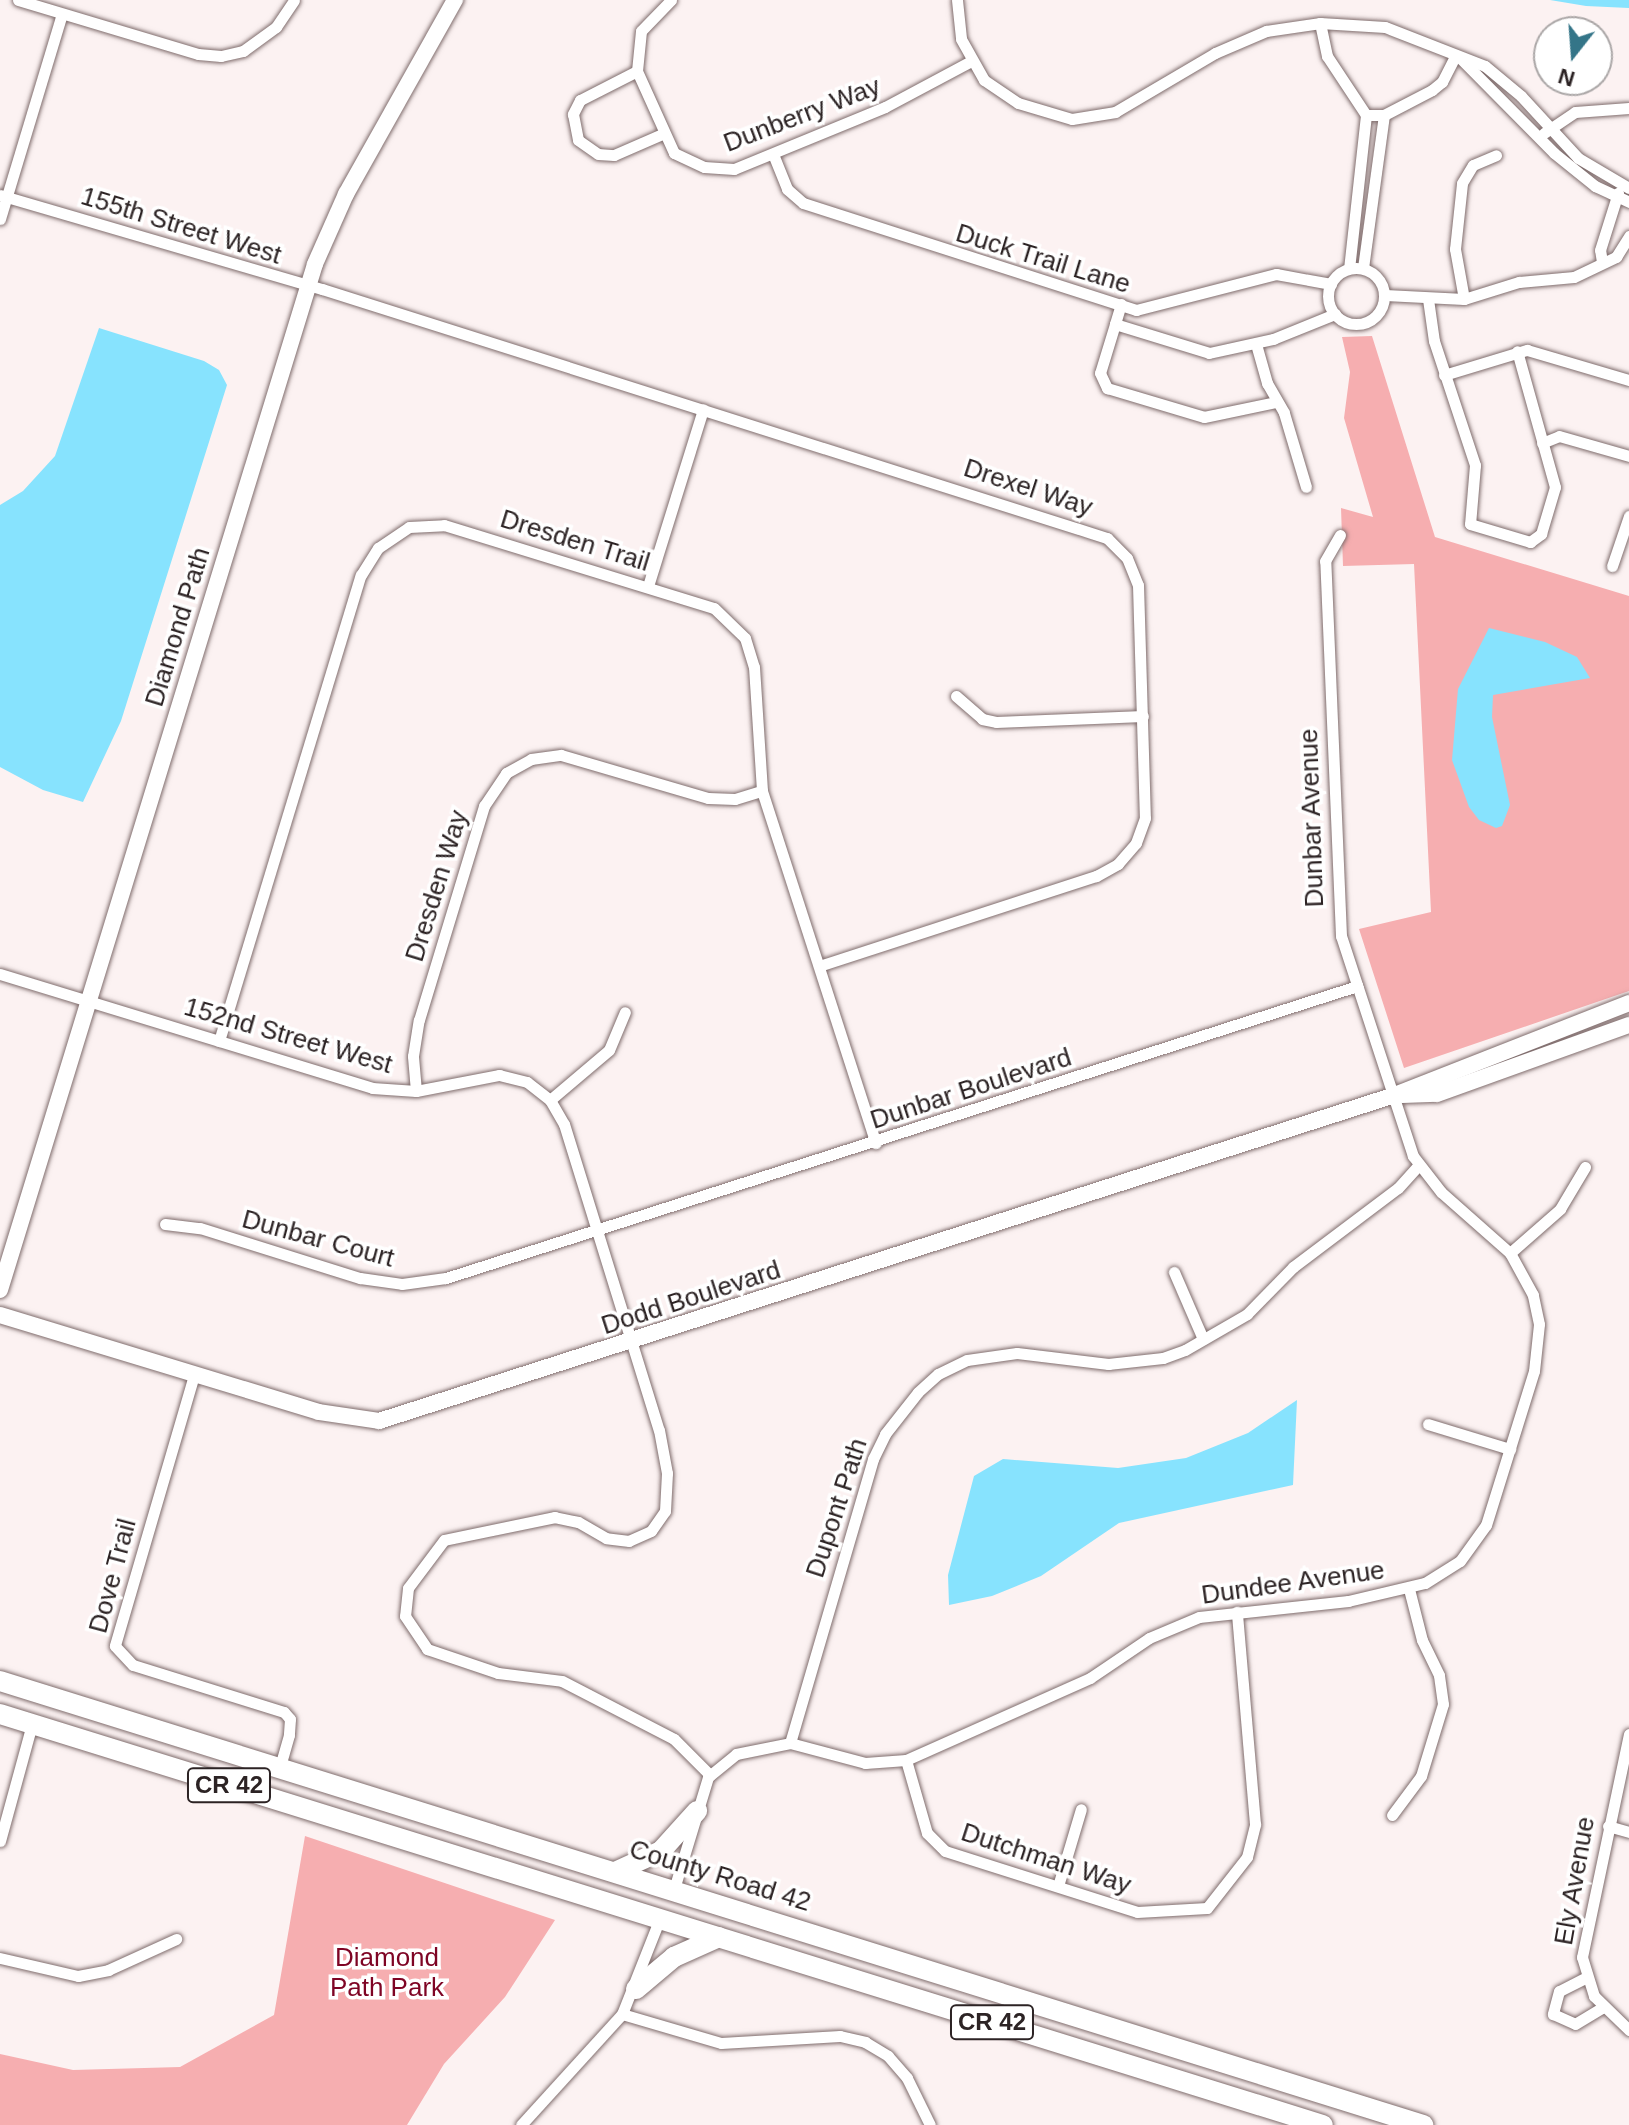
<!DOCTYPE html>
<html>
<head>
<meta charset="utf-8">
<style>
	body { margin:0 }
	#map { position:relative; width:1629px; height:2125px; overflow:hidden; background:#fcf2f2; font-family:Arial,sans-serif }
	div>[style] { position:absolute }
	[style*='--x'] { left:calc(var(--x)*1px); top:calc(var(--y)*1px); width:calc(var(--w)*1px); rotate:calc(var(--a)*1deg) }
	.green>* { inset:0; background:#f6aeb0 }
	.water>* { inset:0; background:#87e3fe }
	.roads { filter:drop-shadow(0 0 2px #7f6c6c) drop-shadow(0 0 2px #7f6c6c) }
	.street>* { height:11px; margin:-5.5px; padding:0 5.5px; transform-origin:5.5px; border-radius:5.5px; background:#fff }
	.street>.ring { margin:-5.5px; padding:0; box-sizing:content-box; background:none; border:11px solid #fff; border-radius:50% }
	.secondary>* { height:16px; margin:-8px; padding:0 8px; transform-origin:8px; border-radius:8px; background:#fff }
	.highway>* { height:20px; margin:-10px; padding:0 10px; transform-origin:10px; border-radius:10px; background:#fff }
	span { translate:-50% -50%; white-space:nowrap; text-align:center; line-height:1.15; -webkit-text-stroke:7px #fff; paint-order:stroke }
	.shield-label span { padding:2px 6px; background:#fff; border:2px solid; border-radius:6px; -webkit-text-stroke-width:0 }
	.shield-label { font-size:24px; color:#2c2324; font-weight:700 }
	.street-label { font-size:26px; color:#2c2324 }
	.park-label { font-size:26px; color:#7e0424 }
	.north { position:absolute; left:1533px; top:16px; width:80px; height:80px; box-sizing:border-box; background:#fff; border:2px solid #aba7a7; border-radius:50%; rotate:197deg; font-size:22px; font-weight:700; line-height:32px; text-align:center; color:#2c2324 }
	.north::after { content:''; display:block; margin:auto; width:28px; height:36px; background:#347588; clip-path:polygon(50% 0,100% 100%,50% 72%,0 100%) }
</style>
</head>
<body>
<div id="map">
	<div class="green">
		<div style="clip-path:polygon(1372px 336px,1435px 537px,1629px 596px,1629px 991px,1404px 1068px,1359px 929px,1431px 912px,1414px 564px,1343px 566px,1341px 508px,1373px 517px,1344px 418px,1350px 372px,1342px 337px)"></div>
		<div style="clip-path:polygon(305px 1836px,555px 1920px,505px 1997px,444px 2064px,407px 2125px,0 2125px,0 2054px,73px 2070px,180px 2067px,274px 2015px)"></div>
	</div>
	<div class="water">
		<div style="clip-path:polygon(1550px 0,1629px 0,1629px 8px,1586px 6px)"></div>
		<div style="clip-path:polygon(99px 328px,204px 361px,219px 370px,227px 385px,121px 721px,83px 802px,43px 790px,0 767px,0 505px,23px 491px,55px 456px)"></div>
		<div style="clip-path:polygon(1489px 628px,1545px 642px,1577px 657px,1590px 678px,1493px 695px,1492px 717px,1510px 805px,1502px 826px,1496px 828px,1479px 820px,1469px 807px,1452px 760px,1458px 689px)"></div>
		<div style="clip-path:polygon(1297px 1400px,1293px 1485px,1119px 1523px,1041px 1576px,992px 1596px,949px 1605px,948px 1575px,974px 1476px,1003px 1459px,1118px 1468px,1186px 1458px,1248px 1433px)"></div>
	</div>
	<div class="roads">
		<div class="street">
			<div style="--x:18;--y:0;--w:188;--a:16.7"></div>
			<div style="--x:198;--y:54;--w:23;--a:5"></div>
			<div style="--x:221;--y:56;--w:23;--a:-13"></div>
			<div style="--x:243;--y:51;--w:41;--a:-36"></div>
			<div style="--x:276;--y:27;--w:32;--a:-56"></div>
			<div style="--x:671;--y:0;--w:43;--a:134.1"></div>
			<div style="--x:641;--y:31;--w:40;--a:95.7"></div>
			<div style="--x:637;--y:71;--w:90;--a:65.7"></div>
			<div style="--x:674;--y:153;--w:33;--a:25"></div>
			<div style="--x:704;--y:167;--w:30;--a:4"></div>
			<div style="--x:734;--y:169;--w:163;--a:-22.3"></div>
			<div style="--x:885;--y:107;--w:98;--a:-28.1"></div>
			<div style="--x:957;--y:0;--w:39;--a:84"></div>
			<div style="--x:961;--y:39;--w:47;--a:60.7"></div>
			<div style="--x:984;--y:80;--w:41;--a:34.1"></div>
			<div style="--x:1018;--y:103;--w:56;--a:16.5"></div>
			<div style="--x:1072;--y:119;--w:44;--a:-9.2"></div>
			<div style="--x:1115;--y:112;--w:116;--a:-30.5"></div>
			<div style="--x:1215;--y:53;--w:56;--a:-23.3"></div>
			<div style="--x:1266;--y:31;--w:55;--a:-8.4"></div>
			<div style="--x:1320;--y:23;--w:65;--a:3.5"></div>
			<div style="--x:1385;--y:27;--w:107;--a:21.3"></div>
			<div style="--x:1485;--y:66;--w:47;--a:39.8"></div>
			<div style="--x:1521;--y:96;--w:84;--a:47.4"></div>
			<div style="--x:1578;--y:158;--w:59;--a:30.5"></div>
			<div style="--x:1320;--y:23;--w:34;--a:78"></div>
			<div style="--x:1327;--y:56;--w:71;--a:56.5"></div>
			<div style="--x:1366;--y:115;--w:154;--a:96.3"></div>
			<div style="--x:1459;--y:57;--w:135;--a:45.3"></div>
			<div style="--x:1554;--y:153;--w:53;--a:38.8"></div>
			<div style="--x:1595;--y:186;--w:38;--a:25"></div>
			<div style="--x:637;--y:71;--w:64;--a:153"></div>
			<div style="--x:580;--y:100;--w:16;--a:117"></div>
			<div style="--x:573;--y:114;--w:26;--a:79"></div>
			<div style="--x:578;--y:140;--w:24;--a:35"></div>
			<div style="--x:598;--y:154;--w:16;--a:4"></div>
			<div style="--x:614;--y:155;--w:52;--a:-23.6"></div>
			<div style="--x:1366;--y:115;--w:18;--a:0"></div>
			<div style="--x:1384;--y:115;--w:54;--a:-27.5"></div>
			<div style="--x:1432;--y:90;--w:13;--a:-39"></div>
			<div style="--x:1442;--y:82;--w:30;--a:-63"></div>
			<div style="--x:1544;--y:133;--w:37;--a:-34"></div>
			<div style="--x:1575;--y:112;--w:54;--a:-4.2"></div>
			<div style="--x:773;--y:154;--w:38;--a:68"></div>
			<div style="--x:787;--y:189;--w:21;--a:41"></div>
			<div style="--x:803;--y:203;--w:350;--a:17.8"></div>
			<div style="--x:1136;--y:310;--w:145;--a:-14.4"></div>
			<div style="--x:1276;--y:274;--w:56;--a:10.3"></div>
			<div style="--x:0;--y:195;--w:335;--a:16.3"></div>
			<div style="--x:322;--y:289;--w:824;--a:17.6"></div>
			<div style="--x:1107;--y:538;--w:28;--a:45"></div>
			<div style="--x:1127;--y:558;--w:29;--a:68"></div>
			<div style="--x:1138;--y:585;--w:233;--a:88.3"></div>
			<div style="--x:1145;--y:818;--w:27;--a:110"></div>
			<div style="--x:1136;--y:843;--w:28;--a:131"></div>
			<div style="--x:1118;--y:864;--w:25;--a:151"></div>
			<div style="--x:1096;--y:876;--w:291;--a:162"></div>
			<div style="--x:0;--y:219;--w:214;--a:-73.2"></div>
			<div style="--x:1602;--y:262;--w:12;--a:-99"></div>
			<div style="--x:1600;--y:250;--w:60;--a:-72.5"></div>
			<div class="ring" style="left:1328px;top:268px;width:45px;height:45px"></div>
			<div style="--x:1363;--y:268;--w:154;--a:-82.2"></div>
			<div style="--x:1385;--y:295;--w:79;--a:2.9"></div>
			<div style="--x:1464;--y:299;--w:58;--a:-17.2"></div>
			<div style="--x:1519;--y:282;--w:55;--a:-5.2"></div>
			<div style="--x:1574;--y:277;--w:47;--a:-25.5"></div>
			<div style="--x:1616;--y:257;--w:25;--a:-58"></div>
			<div style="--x:1428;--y:299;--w:42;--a:81.9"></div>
			<div style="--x:1434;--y:341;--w:131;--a:71.7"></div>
			<div style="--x:1475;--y:465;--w:59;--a:94.8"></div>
			<div style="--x:1470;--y:524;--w:63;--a:16.7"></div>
			<div style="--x:1530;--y:542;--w:14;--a:-36"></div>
			<div style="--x:1541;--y:534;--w:49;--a:-73.4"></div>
			<div style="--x:1555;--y:487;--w:141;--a:-105.6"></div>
			<div style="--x:1464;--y:299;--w:51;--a:-100.2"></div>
			<div style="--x:1455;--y:249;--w:66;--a:-83.9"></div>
			<div style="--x:1462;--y:183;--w:21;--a:-59"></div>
			<div style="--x:1473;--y:165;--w:25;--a:-23"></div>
			<div style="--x:1121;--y:304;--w:21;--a:107"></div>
			<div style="--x:1115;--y:324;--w:98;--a:17.1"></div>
			<div style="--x:1209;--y:353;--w:66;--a:-12.3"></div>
			<div style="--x:1273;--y:339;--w:67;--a:-22"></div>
			<div style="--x:1115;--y:324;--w:51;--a:107"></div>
			<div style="--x:1100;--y:373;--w:17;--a:65"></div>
			<div style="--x:1107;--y:388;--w:101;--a:16.6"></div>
			<div style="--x:1204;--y:417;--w:74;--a:-11.8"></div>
			<div style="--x:1256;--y:344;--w:41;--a:74.2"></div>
			<div style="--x:1267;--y:383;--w:34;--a:60"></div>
			<div style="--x:1284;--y:413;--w:77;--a:73.4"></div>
			<div style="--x:1444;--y:375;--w:87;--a:-16.8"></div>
			<div style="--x:1527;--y:350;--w:106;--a:16.4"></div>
			<div style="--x:1542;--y:443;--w:18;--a:-22"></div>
			<div style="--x:1559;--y:436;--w:73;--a:15.9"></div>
			<div style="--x:1612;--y:566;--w:53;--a:-71.2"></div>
			<div style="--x:648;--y:586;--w:185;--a:-72.7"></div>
			<div style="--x:956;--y:696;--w:35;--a:41"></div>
			<div style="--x:982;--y:719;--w:14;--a:12"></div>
			<div style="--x:996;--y:722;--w:147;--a:-2.3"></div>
			<div style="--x:0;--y:974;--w:389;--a:17"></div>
			<div style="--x:372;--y:1088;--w:44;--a:3.9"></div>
			<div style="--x:416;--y:1091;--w:85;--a:-10.9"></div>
			<div style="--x:499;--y:1075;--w:29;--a:14"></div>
			<div style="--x:527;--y:1082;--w:29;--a:38"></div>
			<div style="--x:550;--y:1100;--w:28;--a:60"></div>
			<div style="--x:564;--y:1124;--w:320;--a:72.8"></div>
			<div style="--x:659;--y:1430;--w:44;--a:79.5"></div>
			<div style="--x:667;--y:1473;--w:38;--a:93"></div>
			<div style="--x:665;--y:1511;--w:24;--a:125"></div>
			<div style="--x:651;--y:1531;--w:24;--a:156"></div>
			<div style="--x:629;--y:1541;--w:23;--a:-173"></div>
			<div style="--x:606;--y:1538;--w:32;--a:-150"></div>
			<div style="--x:578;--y:1522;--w:24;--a:-168"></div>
			<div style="--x:555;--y:1517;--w:113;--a:168.3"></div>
			<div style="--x:444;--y:1540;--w:60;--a:126.9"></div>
			<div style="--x:408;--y:1588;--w:28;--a:96"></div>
			<div style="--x:405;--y:1616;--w:40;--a:56"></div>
			<div style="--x:427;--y:1649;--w:75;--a:18.7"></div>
			<div style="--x:498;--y:1673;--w:64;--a:7.1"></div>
			<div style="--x:562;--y:1681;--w:126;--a:27.4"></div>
			<div style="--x:674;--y:1739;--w:51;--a:45"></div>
			<div style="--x:219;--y:1041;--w:487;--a:-73.1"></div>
			<div style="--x:361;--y:575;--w:32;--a:-58"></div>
			<div style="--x:378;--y:548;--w:37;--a:-34"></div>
			<div style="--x:409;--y:527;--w:35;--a:-3"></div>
			<div style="--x:444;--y:525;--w:282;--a:17.1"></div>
			<div style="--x:714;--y:608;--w:43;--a:44.1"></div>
			<div style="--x:745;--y:638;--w:30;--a:73"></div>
			<div style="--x:754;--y:667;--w:124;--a:86.3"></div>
			<div style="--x:762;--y:791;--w:370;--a:72.1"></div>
			<div style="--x:416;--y:1091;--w:35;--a:-95"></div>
			<div style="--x:413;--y:1056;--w:36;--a:-81"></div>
			<div style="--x:419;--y:1020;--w:224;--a:-73.1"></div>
			<div style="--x:484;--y:806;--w:40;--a:-56"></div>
			<div style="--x:506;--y:773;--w:29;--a:-29"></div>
			<div style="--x:531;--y:759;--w:30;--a:-8"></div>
			<div style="--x:561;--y:755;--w:153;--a:16.3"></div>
			<div style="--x:708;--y:798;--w:27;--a:2"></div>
			<div style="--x:735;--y:799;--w:28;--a:-17"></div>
			<div style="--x:550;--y:1100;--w:77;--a:-40.3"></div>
			<div style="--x:609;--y:1050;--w:41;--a:-67.2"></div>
			<div style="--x:165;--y:1224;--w:35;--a:7"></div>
			<div style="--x:200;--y:1228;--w:168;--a:17.4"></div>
			<div style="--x:360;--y:1278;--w:42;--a:8.1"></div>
			<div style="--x:402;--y:1284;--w:44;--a:-7.8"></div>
			<div style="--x:446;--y:1278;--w:957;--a:-17.77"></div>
			<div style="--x:1510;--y:1253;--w:67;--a:-41.3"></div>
			<div style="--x:1560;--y:1209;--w:49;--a:-59.2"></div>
			<div style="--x:1174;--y:1272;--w:73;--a:66.6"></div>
			<div style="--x:194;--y:1375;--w:282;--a:106.3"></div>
			<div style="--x:115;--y:1646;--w:26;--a:47"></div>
			<div style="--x:133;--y:1665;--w:158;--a:17.3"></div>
			<div style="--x:284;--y:1712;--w:9;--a:49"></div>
			<div style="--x:290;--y:1719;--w:16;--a:94"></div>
			<div style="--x:289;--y:1735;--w:33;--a:106"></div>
			<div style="--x:1428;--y:1424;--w:86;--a:17"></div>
			<div style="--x:1629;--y:1734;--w:228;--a:101.9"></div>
			<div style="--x:1582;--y:1957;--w:41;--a:72.9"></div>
			<div style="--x:1594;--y:1996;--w:49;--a:44.2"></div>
			<div style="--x:790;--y:1743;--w:296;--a:-73.7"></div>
			<div style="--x:873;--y:1459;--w:28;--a:-64"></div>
			<div style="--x:885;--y:1434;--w:53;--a:-51.8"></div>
			<div style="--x:918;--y:1392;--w:27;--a:-42"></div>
			<div style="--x:938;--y:1374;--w:32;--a:-26"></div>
			<div style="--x:967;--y:1360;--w:50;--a:-8"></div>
			<div style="--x:1017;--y:1353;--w:92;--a:6.9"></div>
			<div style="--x:1108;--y:1364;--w:55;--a:-6.2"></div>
			<div style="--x:1163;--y:1358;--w:23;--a:-20"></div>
			<div style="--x:1185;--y:1350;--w:72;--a:-30.1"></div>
			<div style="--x:1247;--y:1314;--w:66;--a:-45.6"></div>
			<div style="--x:1293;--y:1267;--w:131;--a:-37"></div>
			<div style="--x:1398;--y:1188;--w:31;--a:-48"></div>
			<div style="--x:906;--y:1760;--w:76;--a:74"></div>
			<div style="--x:927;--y:1833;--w:25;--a:45"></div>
			<div style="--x:945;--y:1851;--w:201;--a:17.6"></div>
			<div style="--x:1137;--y:1912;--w:70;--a:-3.3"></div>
			<div style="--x:1207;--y:1908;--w:65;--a:-51.9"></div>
			<div style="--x:1247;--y:1857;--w:34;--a:-76"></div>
			<div style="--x:1255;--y:1824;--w:213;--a:-94.9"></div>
			<div style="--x:1392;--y:1815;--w:49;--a:-53.4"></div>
			<div style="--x:1421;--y:1776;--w:75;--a:-73"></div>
			<div style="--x:1443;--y:1704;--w:29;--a:-98"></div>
			<div style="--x:1439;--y:1675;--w:39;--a:-116"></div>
			<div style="--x:1422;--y:1640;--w:53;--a:-104.3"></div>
			<div style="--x:1608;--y:1826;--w:22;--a:16"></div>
			<div style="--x:0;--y:1841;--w:121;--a:-74.7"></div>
			<div style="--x:1058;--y:1886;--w:80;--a:-73.4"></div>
			<div style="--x:674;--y:1889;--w:117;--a:-73.1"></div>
			<div style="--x:708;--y:1777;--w:36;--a:-39"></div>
			<div style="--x:736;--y:1754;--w:55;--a:-11.5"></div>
			<div style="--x:790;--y:1743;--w:78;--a:14.9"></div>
			<div style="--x:865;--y:1763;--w:41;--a:-4.2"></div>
			<div style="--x:906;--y:1760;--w:201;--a:-24"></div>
			<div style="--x:1090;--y:1678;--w:71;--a:-34.1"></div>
			<div style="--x:1149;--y:1638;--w:54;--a:-22.8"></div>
			<div style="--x:1199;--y:1617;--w:150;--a:-6.1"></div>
			<div style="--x:1348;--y:1601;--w:79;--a:-13.2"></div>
			<div style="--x:1425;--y:1583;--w:41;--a:-32.2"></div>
			<div style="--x:1460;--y:1561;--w:44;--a:-54.2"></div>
			<div style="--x:1486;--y:1525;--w:161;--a:-72.7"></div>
			<div style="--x:1534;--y:1371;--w:47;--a:-83.9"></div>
			<div style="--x:1539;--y:1324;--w:30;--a:-102"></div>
			<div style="--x:1533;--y:1295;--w:48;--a:-118.7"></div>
			<div style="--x:1510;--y:1253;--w:92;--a:-138.5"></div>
			<div style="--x:1441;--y:1192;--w:46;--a:-127.9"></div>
			<div style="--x:1413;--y:1156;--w:231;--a:-108.1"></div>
			<div style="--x:1341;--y:936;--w:375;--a:-92.4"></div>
			<div style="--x:1325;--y:561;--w:30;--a:-60"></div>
			<div style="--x:0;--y:1958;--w:80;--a:13"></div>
			<div style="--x:78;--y:1976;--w:31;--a:-11"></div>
			<div style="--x:108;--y:1970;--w:75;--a:-24.5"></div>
			<div style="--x:1585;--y:1978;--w:29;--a:153"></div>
			<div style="--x:1559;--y:1991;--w:24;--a:105"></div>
			<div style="--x:1553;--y:2014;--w:24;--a:24"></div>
			<div style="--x:1575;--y:2024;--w:31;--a:-31"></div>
			<div style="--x:622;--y:2014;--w:103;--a:16.3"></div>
			<div style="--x:721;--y:2043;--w:119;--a:-3.4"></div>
			<div style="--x:840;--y:2036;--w:26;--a:13"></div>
			<div style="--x:865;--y:2042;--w:27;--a:31"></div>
			<div style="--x:888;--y:2056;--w:29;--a:49"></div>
			<div style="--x:907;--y:2078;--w:52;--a:63.9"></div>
			<div style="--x:521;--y:2125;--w:150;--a:-47.7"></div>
			<div style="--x:622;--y:2014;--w:103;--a:-68.4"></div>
		</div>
		<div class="secondary">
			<div style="--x:1402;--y:1095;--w:35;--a:-2"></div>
			<div style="--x:1437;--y:1094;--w:204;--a:-19.8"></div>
			<div style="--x:0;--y:1290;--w:1073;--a:-72.93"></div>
			<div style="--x:315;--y:264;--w:77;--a:-66.1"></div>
			<div style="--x:346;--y:194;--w:223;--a:-60.7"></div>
			<div style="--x:0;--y:1315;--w:333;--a:16.9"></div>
			<div style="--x:319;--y:1412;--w:61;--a:8.5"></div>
			<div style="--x:379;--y:1421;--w:1064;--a:-17.79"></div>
			<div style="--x:1392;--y:1096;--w:255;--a:-21.4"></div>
		</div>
		<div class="highway">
			<div style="--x:0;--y:1681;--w:1491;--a:17.33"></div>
			<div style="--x:0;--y:1714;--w:1385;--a:17.26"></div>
			<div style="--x:617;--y:1871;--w:48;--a:-24.4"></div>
			<div style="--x:661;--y:1851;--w:54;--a:-48"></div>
			<div style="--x:636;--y:1989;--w:50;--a:-40.1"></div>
			<div style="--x:674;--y:1957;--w:49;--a:-24"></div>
		</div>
	</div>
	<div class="shield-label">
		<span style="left:229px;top:1785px">CR 42</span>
		<span style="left:992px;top:2022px">CR 42</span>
	</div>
	<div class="street-label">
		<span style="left:802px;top:115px;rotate:-21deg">Dunberry Way</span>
		<span style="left:181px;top:226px;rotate:17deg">155th Street West</span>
		<span style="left:1043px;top:259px;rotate:17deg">Duck Trail Lane</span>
		<span style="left:1028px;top:488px;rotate:18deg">Drexel Way</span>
		<span style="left:575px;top:541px;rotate:17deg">Dresden Trail</span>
		<span style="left:178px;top:627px;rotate:-73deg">Diamond Path</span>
		<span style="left:1312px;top:818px;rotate:-92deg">Dunbar Avenue</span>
		<span style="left:437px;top:886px;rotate:-73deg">Dresden Way</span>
		<span style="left:288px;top:1036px;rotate:16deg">152nd Street West</span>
		<span style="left:971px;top:1089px;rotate:-18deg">Dunbar Boulevard</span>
		<span style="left:318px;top:1239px;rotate:15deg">Dunbar Court</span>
		<span style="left:691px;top:1298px;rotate:-18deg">Dodd Boulevard</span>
		<span style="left:837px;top:1508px;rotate:-72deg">Dupont Path</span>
		<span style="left:113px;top:1576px;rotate:-75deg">Dove Trail</span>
		<span style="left:1293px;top:1583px;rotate:-8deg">Dundee Avenue</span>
		<span style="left:1046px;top:1859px;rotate:18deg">Dutchman Way</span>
		<span style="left:720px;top:1876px;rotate:17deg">County Road 42</span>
		<span style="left:1575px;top:1881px;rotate:-80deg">Ely Avenue</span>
	</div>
	<div class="park-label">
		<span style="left:387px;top:1973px">Diamond<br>Path Park</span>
	</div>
	<div class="north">N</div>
</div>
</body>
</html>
